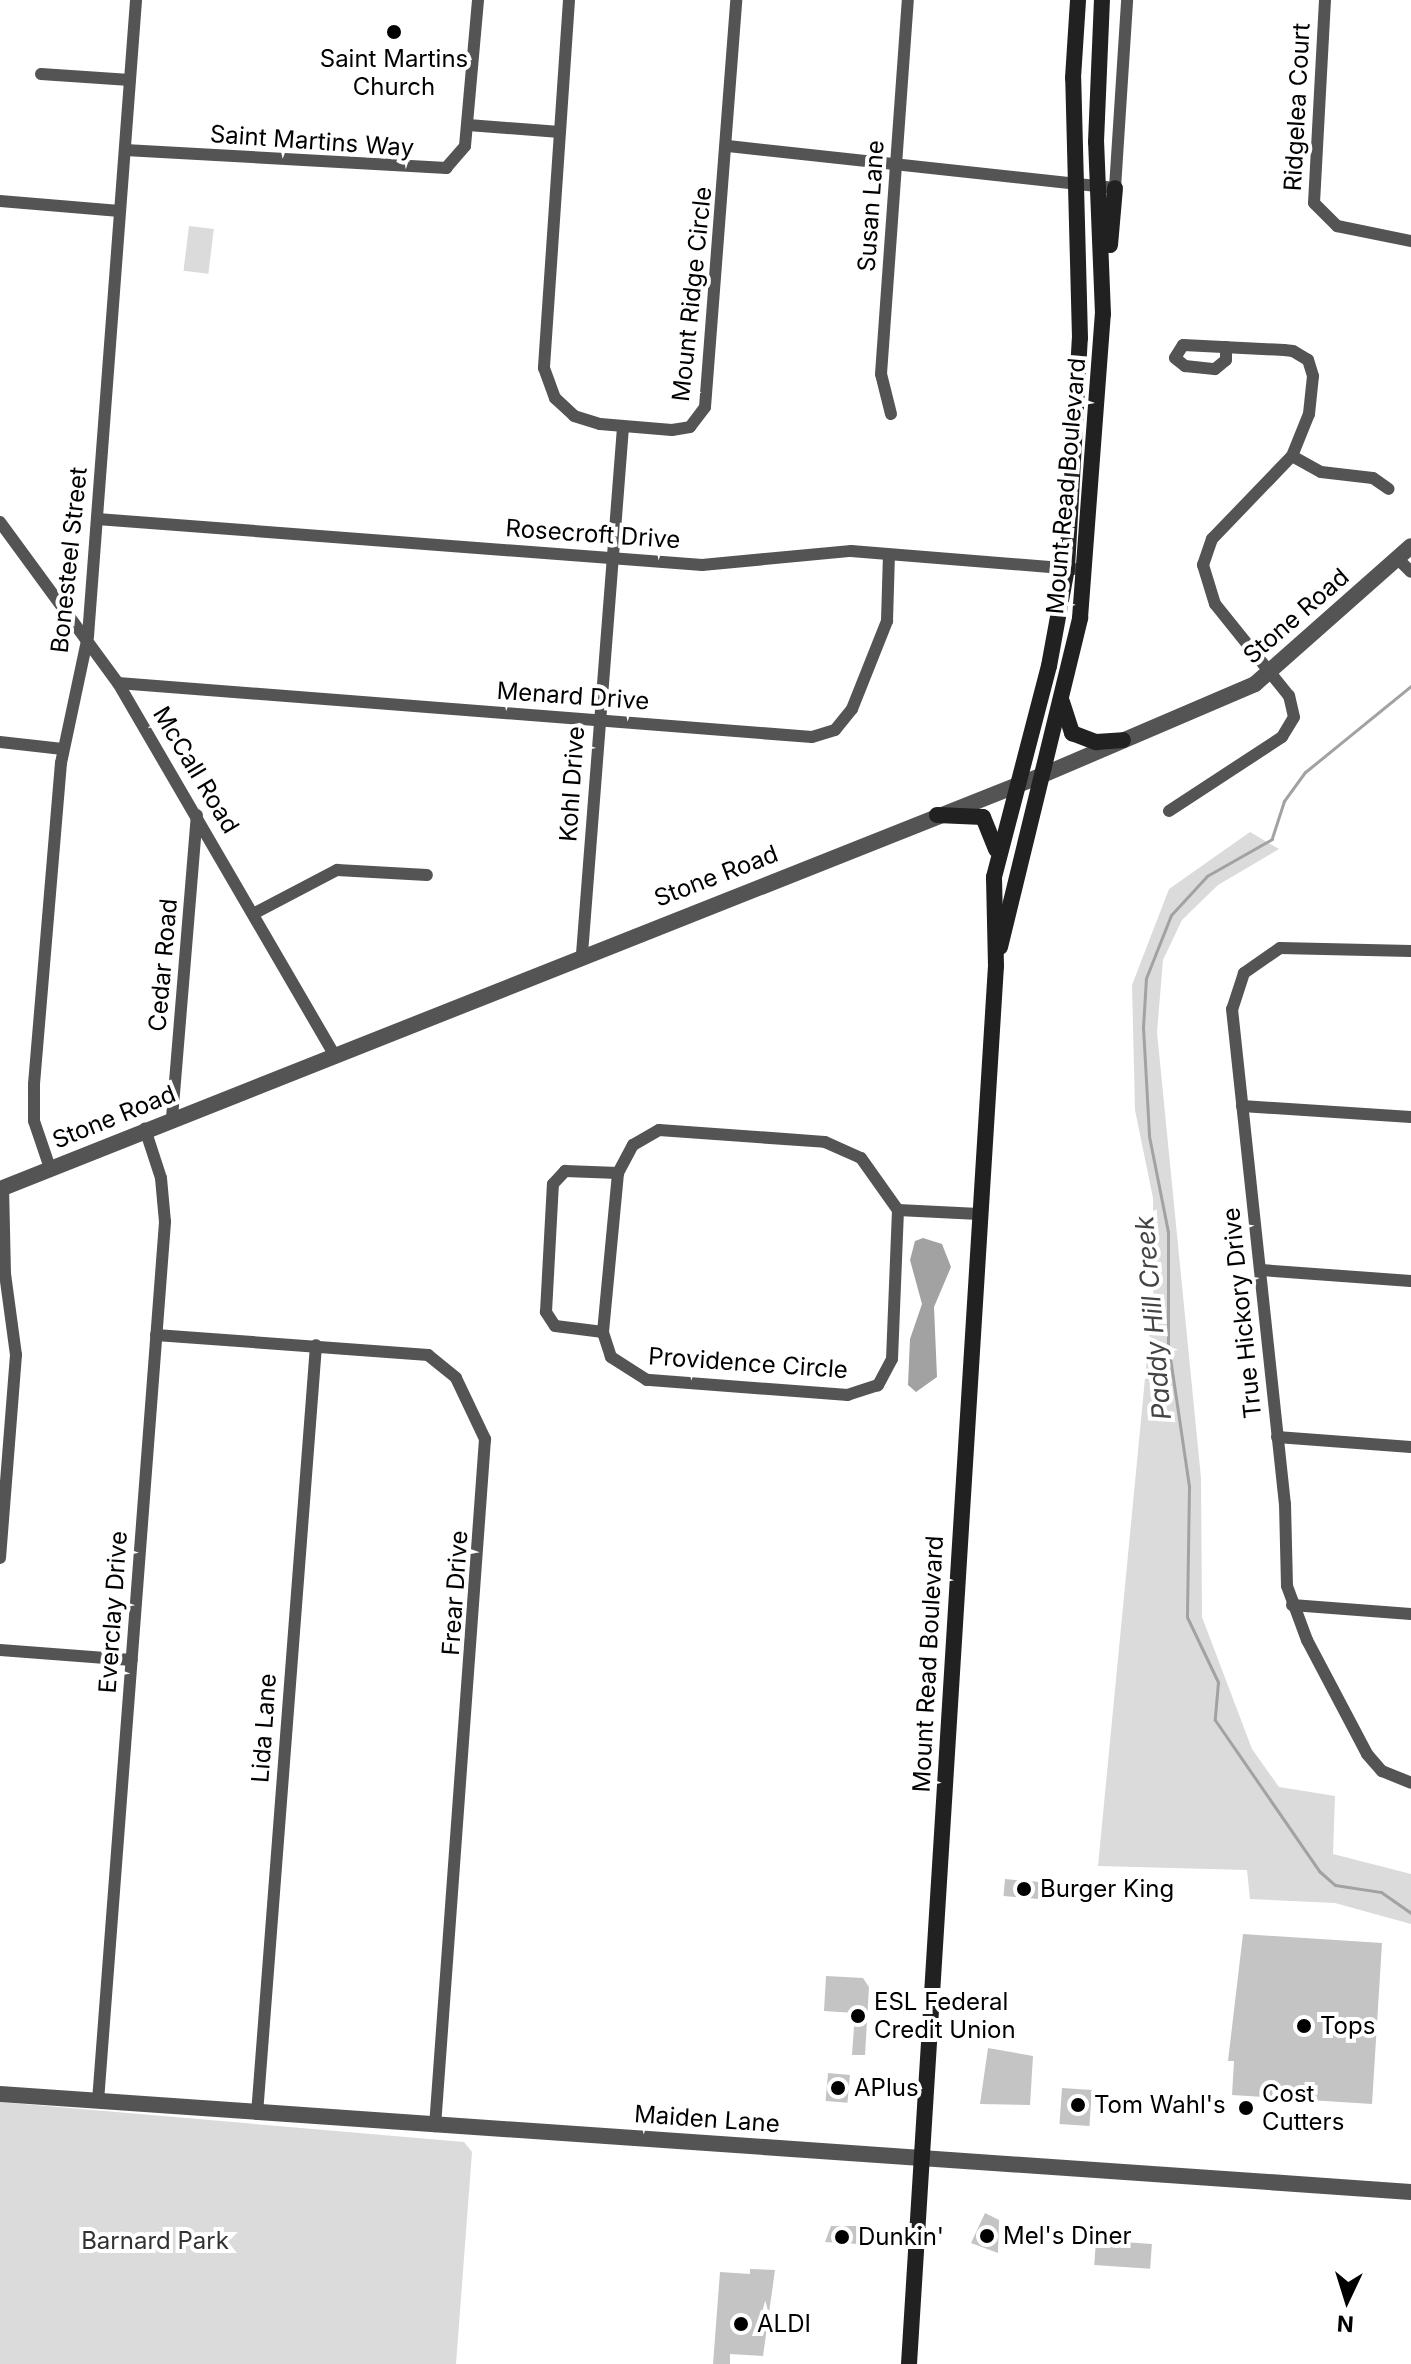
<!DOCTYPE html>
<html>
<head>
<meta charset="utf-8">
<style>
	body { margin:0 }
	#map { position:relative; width:1411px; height:2364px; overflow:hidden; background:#fff; font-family:Inter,sans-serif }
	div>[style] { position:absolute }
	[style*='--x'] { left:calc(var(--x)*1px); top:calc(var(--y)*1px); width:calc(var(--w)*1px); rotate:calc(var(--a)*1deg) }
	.green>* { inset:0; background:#dbdbdb; transform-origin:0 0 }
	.water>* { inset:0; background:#a2a2a2 }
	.stream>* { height:3px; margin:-1.5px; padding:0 1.5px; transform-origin:1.5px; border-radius:1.5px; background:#a2a2a2 }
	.building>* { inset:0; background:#c4c4c4; transform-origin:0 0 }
	.minor>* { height:12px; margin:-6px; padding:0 6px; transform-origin:6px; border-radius:6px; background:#545454 }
	.tertiary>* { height:16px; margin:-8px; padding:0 8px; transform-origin:8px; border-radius:8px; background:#545454 }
	.secondary>* { height:16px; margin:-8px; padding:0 8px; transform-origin:8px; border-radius:8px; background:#212121 }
	.dots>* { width:22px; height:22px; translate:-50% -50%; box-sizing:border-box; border:4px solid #fff; border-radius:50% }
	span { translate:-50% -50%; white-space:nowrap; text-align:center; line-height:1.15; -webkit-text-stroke:8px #fff; paint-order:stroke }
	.poi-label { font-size:24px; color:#000 }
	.left { translate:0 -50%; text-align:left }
	.street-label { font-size:24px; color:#000 }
	.park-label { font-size:24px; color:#323232 }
	.water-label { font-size:26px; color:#434343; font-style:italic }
	.north { position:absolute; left:1307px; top:2260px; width:80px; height:80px; -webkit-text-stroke:6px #fff; paint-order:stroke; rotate:184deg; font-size:22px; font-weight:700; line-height:32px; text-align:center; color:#000 }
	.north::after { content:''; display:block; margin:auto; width:28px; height:36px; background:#000; clip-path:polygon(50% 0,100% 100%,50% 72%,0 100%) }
</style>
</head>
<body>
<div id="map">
	<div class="green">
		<div style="left:189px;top:226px;width:25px;height:45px;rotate:7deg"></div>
		<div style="clip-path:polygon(1250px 832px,1279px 849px,1218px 885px,1182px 920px,1163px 960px,1157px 1032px,1201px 1478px,1202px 1617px,1252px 1749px,1279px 1787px,1335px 1796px,1333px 1854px,1411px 1874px,1411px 1924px,1335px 1903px,1250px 1899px,1247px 1870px,1098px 1866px,1154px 1285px,1153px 1198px,1135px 1110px,1132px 985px,1169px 889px)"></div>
		<div style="clip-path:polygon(0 2102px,464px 2142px,472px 2152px,456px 2364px,0 2364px)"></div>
	</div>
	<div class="water">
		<div style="clip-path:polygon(923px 1238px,942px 1244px,951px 1267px,934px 1307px,937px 1377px,916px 1392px,908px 1385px,910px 1339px,922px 1304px,910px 1260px,915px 1241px)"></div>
	</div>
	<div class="stream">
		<div style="--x:1411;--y:686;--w:136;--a:140.9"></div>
		<div style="--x:1305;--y:772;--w:36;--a:126"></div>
		<div style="--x:1284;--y:801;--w:40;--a:108"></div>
		<div style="--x:1272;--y:839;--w:75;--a:150.4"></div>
		<div style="--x:1207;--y:876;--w:53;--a:132.7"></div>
		<div style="--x:1171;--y:915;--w:68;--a:111.6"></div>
		<div style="--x:1146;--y:978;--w:49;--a:93.5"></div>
		<div style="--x:1143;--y:1027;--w:109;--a:86.8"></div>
		<div style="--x:1149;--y:1136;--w:98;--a:78.8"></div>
		<div style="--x:1168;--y:1232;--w:112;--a:90"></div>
		<div style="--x:1168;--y:1344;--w:145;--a:81.6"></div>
		<div style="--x:1189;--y:1487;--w:130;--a:90.9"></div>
		<div style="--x:1187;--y:1617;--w:72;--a:64.5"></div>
		<div style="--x:1218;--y:1682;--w:38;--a:95"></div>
		<div style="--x:1215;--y:1720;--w:183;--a:55.4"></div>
		<div style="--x:1319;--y:1871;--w:21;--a:41"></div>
		<div style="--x:1335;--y:1885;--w:47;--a:8.7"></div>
		<div style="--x:1381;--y:1892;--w:37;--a:35"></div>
	</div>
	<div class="building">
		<div style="left:1005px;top:1879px;width:38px;height:17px;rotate:5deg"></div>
		<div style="clip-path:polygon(1243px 1934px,1382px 1943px,1372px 2104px,1232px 2095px,1234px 2061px,1228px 2061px)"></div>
		<div style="clip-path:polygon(826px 1976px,863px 1978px,869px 1987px,865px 2055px,852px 2055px,855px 2013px,824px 2011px)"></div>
		<div style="clip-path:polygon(988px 2048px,1033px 2056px,1030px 2105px,980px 2104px)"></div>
		<div style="left:828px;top:2073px;width:22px;height:28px;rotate:5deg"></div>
		<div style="left:1062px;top:2088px;width:30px;height:36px;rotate:4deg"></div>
		<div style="clip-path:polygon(985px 2213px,999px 2220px,998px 2253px,971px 2243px)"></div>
		<div style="clip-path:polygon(831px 2226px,860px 2226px,859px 2244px,825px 2242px)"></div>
		<div style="left:1096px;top:2240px;width:56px;height:25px;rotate:4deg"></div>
		<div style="clip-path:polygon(750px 2269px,775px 2270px,763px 2356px,730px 2354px,730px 2364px,713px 2364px,720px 2272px,750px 2274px)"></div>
	</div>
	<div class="minor">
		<div style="--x:569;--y:0;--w:369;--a:93.9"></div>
		<div style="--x:544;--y:368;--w:32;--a:70"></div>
		<div style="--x:555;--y:398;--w:26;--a:43"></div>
		<div style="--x:574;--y:416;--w:27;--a:17"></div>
		<div style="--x:600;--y:424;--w:72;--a:4.8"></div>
		<div style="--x:672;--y:430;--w:18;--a:-9"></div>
		<div style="--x:690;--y:427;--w:25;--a:-53"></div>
		<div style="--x:705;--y:407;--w:408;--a:-85.6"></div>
		<div style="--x:1325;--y:0;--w:203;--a:93.1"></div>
		<div style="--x:1314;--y:203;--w:33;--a:45"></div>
		<div style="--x:1337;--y:226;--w:76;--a:11.5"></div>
		<div style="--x:41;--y:74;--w:89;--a:3.9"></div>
		<div style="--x:468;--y:125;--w:92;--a:4.4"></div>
		<div style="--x:728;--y:146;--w:389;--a:6.2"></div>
		<div style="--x:1115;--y:188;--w:188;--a:-86.3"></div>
		<div style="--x:125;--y:150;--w:322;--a:3.2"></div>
		<div style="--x:446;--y:168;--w:29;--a:-49"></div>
		<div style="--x:465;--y:146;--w:147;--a:-84.9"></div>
		<div style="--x:0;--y:201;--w:120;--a:4.8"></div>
		<div style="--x:891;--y:414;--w:41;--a:-104"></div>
		<div style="--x:881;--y:374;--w:375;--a:-85.9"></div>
		<div style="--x:1292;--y:456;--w:33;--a:29"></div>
		<div style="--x:1321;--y:472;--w:52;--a:6.6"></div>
		<div style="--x:1373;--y:478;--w:19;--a:35"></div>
		<div style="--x:97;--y:519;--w:607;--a:4.35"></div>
		<div style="--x:702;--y:565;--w:150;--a:-5.4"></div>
		<div style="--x:851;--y:551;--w:224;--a:4.6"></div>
		<div style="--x:0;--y:522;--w:200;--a:53.8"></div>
		<div style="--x:118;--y:683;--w:428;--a:59.8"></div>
		<div style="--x:1398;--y:559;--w:18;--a:45"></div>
		<div style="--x:118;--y:683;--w:696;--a:4.45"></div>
		<div style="--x:812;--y:737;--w:24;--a:-17"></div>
		<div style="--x:835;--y:730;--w:27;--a:-51"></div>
		<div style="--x:852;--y:709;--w:95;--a:-68.3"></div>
		<div style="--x:887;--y:621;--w:66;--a:-88.3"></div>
		<div style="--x:0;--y:742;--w:63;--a:6.3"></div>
		<div style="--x:1169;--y:811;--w:135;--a:-33.2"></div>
		<div style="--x:1282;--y:737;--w:23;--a:-59"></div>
		<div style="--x:1294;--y:717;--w:22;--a:-103"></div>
		<div style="--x:1289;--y:696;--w:118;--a:-128.8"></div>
		<div style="--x:1215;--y:604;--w:41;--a:-107.1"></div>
		<div style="--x:1203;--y:565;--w:28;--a:-71"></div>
		<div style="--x:1212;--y:539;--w:115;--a:-46.1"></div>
		<div style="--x:1292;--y:456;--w:45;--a:-68"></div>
		<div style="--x:1309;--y:414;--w:38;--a:-84"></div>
		<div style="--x:1313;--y:376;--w:17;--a:-107"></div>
		<div style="--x:1308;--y:360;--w:17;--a:-149"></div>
		<div style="--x:1293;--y:351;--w:9;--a:-174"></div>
		<div style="--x:1284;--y:350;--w:101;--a:-177.2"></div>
		<div style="--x:1183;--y:345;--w:15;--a:122"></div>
		<div style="--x:1175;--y:358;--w:13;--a:39"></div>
		<div style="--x:1185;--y:366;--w:30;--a:6"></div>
		<div style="--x:1215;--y:369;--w:14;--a:-39"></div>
		<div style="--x:1226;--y:360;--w:13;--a:-90"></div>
		<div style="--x:255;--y:913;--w:93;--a:-27.7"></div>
		<div style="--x:337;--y:870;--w:90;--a:3.2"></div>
		<div style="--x:1411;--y:951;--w:131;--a:-178.7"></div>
		<div style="--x:1280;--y:948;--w:44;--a:145.2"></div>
		<div style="--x:1244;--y:973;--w:38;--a:108"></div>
		<div style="--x:1232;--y:1009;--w:498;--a:83.9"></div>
		<div style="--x:1285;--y:1504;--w:82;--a:88.6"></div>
		<div style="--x:1287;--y:1586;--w:58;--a:69.7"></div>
		<div style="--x:1307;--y:1640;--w:129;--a:62.2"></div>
		<div style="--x:1367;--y:1754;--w:23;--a:49"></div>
		<div style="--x:1382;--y:1771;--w:31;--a:22"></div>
		<div style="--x:582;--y:954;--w:529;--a:-85.55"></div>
		<div style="--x:1242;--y:1106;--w:169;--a:3.7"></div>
		<div style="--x:172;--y:1118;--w:304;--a:-85.3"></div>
		<div style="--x:659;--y:1130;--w:166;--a:4.1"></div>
		<div style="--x:825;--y:1142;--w:39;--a:24"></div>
		<div style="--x:861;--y:1158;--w:64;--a:54.6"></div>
		<div style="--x:898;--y:1210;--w:149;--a:92.3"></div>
		<div style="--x:892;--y:1359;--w:30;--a:118"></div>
		<div style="--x:878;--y:1385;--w:32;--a:162"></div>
		<div style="--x:848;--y:1395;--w:202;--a:-175.7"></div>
		<div style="--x:647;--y:1380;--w:43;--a:-147.4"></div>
		<div style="--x:611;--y:1357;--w:26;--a:-108"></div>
		<div style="--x:603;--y:1332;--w:160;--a:-84.6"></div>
		<div style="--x:618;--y:1173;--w:32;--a:-62"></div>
		<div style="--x:633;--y:1145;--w:30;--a:-30"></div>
		<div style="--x:50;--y:1168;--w:50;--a:-108.8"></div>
		<div style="--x:34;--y:1121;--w:37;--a:-90"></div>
		<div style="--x:34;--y:1084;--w:322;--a:-85.2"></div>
		<div style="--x:61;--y:763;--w:130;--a:-78"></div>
		<div style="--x:88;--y:636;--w:638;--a:-85.68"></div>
		<div style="--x:898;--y:1210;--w:81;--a:2.8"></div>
		<div style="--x:1261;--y:1270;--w:150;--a:4.2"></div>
		<div style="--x:603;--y:1332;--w:48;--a:-172.9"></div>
		<div style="--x:555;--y:1326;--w:17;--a:-123"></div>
		<div style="--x:546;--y:1312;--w:128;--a:-86.9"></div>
		<div style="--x:553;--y:1184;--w:18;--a:-47"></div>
		<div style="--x:565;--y:1171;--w:53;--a:2.2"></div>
		<div style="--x:156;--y:1335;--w:273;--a:4.2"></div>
		<div style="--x:428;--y:1355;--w:36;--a:39"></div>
		<div style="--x:456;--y:1378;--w:68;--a:64.6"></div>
		<div style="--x:485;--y:1439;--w:689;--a:94.16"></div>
		<div style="--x:1277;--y:1437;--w:134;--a:4.3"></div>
		<div style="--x:0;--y:1558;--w:204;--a:-85.5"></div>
		<div style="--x:16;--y:1355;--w:82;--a:-97.7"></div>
		<div style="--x:5;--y:1274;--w:87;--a:-91.3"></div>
		<div style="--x:1292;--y:1605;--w:119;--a:4.3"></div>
		<div style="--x:0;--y:1650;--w:132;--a:4.3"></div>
		<div style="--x:98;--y:2101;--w:882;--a:-85.64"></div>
		<div style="--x:165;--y:1222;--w:44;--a:-95.2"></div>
		<div style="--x:161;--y:1178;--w:52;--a:-108.1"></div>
		<div style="--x:257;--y:2114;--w:771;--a:-85.61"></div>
	</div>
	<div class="tertiary">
		<div style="--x:0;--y:1189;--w:1117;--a:-21.65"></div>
		<div style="--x:1038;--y:777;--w:236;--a:-23.2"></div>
		<div style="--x:1255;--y:684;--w:208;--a:-41.5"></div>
		<div style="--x:0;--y:2094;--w:1414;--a:3.97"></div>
	</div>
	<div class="secondary">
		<div style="--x:1110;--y:245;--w:57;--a:-85"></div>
		<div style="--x:1062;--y:702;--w:33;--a:72"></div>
		<div style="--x:1072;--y:733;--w:26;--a:21"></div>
		<div style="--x:1096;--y:742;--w:27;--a:-4"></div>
		<div style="--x:937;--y:815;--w:46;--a:2.5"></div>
		<div style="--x:983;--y:817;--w:35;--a:68"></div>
		<div style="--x:1000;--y:947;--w:339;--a:-76.3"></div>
		<div style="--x:1080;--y:618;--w:305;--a:-85.7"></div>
		<div style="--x:1103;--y:314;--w:172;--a:-92.3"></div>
		<div style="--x:1096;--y:142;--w:142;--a:-87.6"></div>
		<div style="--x:909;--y:2364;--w:1401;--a:-86.44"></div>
		<div style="--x:996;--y:966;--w:89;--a:-91.3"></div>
		<div style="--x:994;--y:877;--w:218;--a:-75.4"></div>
		<div style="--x:1049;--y:666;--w:100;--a:-79.6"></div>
		<div style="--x:1067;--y:568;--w:230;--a:-86.8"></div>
		<div style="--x:1080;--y:338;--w:260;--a:-91.5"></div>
		<div style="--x:1073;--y:78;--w:78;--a:-86.3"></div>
	</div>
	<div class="dots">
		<div style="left:394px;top:32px;background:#000"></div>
		<div style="left:1024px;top:1889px;background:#000"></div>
		<div style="left:858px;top:2016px;background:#000"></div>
		<div style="left:1304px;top:2026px;background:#000"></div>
		<div style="left:838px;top:2088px;background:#000"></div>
		<div style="left:1078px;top:2105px;background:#000"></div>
		<div style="left:1246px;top:2108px;background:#000"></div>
		<div style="left:987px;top:2236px;background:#000"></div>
		<div style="left:842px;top:2237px;background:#000"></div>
		<div style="left:741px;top:2324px;background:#000"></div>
	</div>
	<div class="poi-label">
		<span style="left:394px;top:73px">Saint Martins<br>Church</span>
		<span class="left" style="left:1040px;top:1889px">Burger King</span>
		<span class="left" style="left:874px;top:2016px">ESL Federal<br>Credit Union</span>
		<span class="left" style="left:1320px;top:2026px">Tops</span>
		<span class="left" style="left:854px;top:2088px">APlus</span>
		<span class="left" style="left:1262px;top:2108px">Cost<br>Cutters</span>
		<span class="left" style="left:1094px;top:2105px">Tom Wahl's</span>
		<span class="left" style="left:1003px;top:2236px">Mel's Diner</span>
		<span class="left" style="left:858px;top:2237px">Dunkin'</span>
		<span class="left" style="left:757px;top:2324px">ALDI</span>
	</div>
	<div class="street-label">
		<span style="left:1297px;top:107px;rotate:-87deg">Ridgelea Court</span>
		<span style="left:312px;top:141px;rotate:4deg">Saint Martins Way</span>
		<span style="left:871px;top:206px;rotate:-86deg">Susan Lane</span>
		<span style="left:692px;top:294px;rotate:-84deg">Mount Ridge Circle</span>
		<span style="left:1066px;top:486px;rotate:-85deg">Mount Read Boulevard</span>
		<span style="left:593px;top:534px;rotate:4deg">Rosecroft Drive</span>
		<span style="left:69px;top:560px;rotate:-84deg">Bonesteel Street</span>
		<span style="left:1296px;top:616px;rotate:-41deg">Stone Road</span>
		<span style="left:573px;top:696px;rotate:4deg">Menard Drive</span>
		<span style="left:196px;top:770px;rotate:59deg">McCall Road</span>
		<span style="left:572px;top:784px;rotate:-86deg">Kohl Drive</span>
		<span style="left:716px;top:876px;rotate:-21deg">Stone Road</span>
		<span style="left:163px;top:965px;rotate:-85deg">Cedar Road</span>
		<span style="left:114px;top:1117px;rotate:-22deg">Stone Road</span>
		<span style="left:1242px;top:1313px;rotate:-96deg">True Hickory Drive</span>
		<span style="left:748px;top:1363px;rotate:4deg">Providence Circle</span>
		<span style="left:455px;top:1593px;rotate:-86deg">Frear Drive</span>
		<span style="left:113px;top:1612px;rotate:-86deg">Everclay Drive</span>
		<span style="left:928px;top:1664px;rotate:-87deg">Mount Read Boulevard</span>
		<span style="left:264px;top:1728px;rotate:-86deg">Lida Lane</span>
		<span style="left:707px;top:2119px;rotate:4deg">Maiden Lane</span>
	</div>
	<div class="park-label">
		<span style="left:155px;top:2241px">Barnard Park</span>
	</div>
	<div class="water-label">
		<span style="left:1153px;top:1318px;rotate:-95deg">Paddy Hill Creek</span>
	</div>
	<div class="north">N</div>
</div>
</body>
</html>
